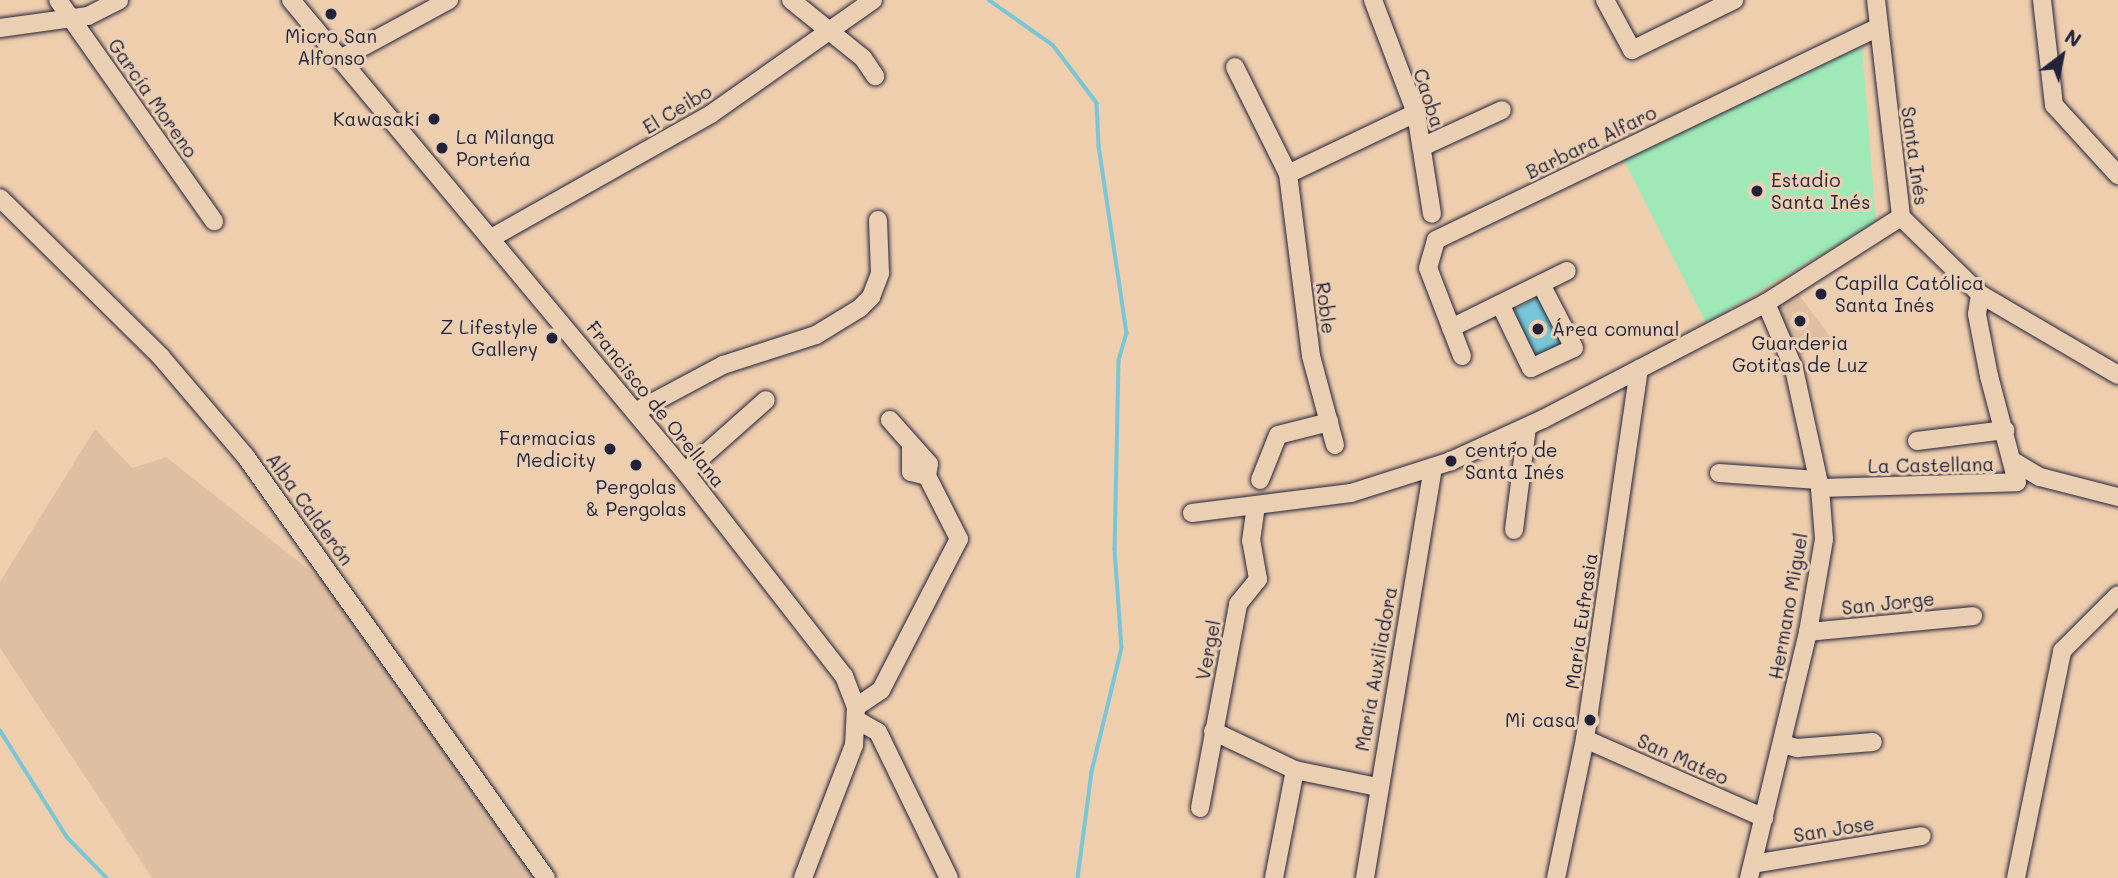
<!DOCTYPE html>
<html>
<head>
<meta charset="utf-8">
<style>
	body { margin:0 }
	#map { position:relative; width:2118px; height:878px; overflow:hidden; background:#efceae; font-family:Mali,sans-serif }
	div>[style] { position:absolute }
	[style*='--x'] { left:calc(var(--x)*1px); top:calc(var(--y)*1px); width:calc(var(--w)*1px); rotate:calc(var(--a)*1deg) }
	.built>* { inset:0; background:#dfbfa2 }
	.green>* { inset:0; background:#9fe9b7 }
	.water>* { inset:0; background:#78c6d6; transform-origin:0 0 }
	.stream>* { height:3.5px; margin:-1.75px; padding:0 1.75px; transform-origin:1.75px; border-radius:1.75px; background:#78c6d6 }
	.roads { filter:drop-shadow(0 0 2px #22223b) drop-shadow(0 0 2px #22223b) }
	.minor>* { height:18px; margin:-9px; padding:0 9px; transform-origin:9px; border-radius:9px; background:#ebcfb2 }
	.dots>* { width:19px; height:19px; translate:-50% -50%; box-sizing:border-box; border:4px solid #ebcfb2; border-radius:50% }
	span { translate:-50% -50%; white-space:nowrap; text-align:center; line-height:1.15; -webkit-text-stroke:6px #ebcfb2; paint-order:stroke }
	.poi-label { font-size:19px; color:#22223b }
	.right { translate:-100% -50%; text-align:right }
	.left { translate:0 -50%; text-align:left }
	.street-label { font-size:19px; color:#22223b }
	.north { position:absolute; left:2027px; top:21px; width:70px; height:70px; -webkit-text-stroke:5px #ebcfb2; paint-order:stroke; rotate:32deg; font-size:19px; font-weight:700; line-height:28px; text-align:center; color:#22223b }
	.north::after { content:''; display:block; margin:auto; width:24px; height:32px; background:#22223b; clip-path:polygon(50% 0,100% 100%,50% 72%,0 100%) }
</style>
</head>
<body>
<div id="map">
	<div class="built">
		<div style="clip-path:polygon(1797px 292px,1831px 338px,1800px 356px,1772px 304px)"></div>
		<div style="clip-path:polygon(95px 429px,132px 468px,166px 457px,327px 584px,537px 878px,152px 878px,0 648px,0 582px)"></div>
	</div>
	<div class="green">
		<div style="clip-path:polygon(1862px 46px,1876px 222px,1706px 323px,1624px 160px)"></div>
	</div>
	<div class="water">
		<div style="left:1539px;top:296px;width:60px;height:32px;rotate:61deg"></div>
	</div>
	<div class="stream">
		<div style="--x:989;--y:0;--w:78;--a:35.1"></div>
		<div style="--x:1053;--y:45;--w:73;--a:52.8"></div>
		<div style="--x:1097;--y:103;--w:43;--a:87.3"></div>
		<div style="--x:1099;--y:146;--w:189;--a:81.5"></div>
		<div style="--x:1127;--y:333;--w:29;--a:106"></div>
		<div style="--x:1119;--y:361;--w:188;--a:91.2"></div>
		<div style="--x:1115;--y:549;--w:99;--a:86"></div>
		<div style="--x:1122;--y:648;--w:128;--a:103.6"></div>
		<div style="--x:1092;--y:772;--w:107;--a:97.5"></div>
		<div style="--x:0;--y:730;--w:126;--a:57.9"></div>
		<div style="--x:67;--y:837;--w:57;--a:45.7"></div>
	</div>
	<div class="roads">
		<div class="minor">
			<div style="--x:58;--y:0;--w:271;--a:54.8"></div>
			<div style="--x:291;--y:0;--w:615;--a:50.15"></div>
			<div style="--x:685;--y:472;--w:259;--a:52.1"></div>
			<div style="--x:844;--y:676;--w:33;--a:69"></div>
			<div style="--x:856;--y:707;--w:38;--a:93"></div>
			<div style="--x:854;--y:745;--w:142;--a:111"></div>
			<div style="--x:791;--y:0;--w:92;--a:38.9"></div>
			<div style="--x:863;--y:58;--w:22;--a:56"></div>
			<div style="--x:1373;--y:0;--w:121;--a:69.2"></div>
			<div style="--x:1416;--y:113;--w:102;--a:81"></div>
			<div style="--x:1605;--y:0;--w:57;--a:61.6"></div>
			<div style="--x:1632;--y:50;--w:114;--a:-26.1"></div>
			<div style="--x:1876;--y:0;--w:218;--a:83.4"></div>
			<div style="--x:1901;--y:217;--w:110;--a:44.3"></div>
			<div style="--x:1980;--y:294;--w:160;--a:30.4"></div>
			<div style="--x:2042;--y:0;--w:106;--a:83.5"></div>
			<div style="--x:2054;--y:105;--w:95;--a:47.6"></div>
			<div style="--x:0;--y:28;--w:89;--a:-7.8"></div>
			<div style="--x:88;--y:16;--w:35;--a:-27"></div>
			<div style="--x:342;--y:58;--w:122;--a:-28.5"></div>
			<div style="--x:1235;--y:67;--w:119;--a:63.6"></div>
			<div style="--x:1422;--y:147;--w:88;--a:-24.8"></div>
			<div style="--x:0;--y:198;--w:226;--a:44.6"></div>
			<div style="--x:161;--y:357;--w:131;--a:49.6"></div>
			<div style="--x:246;--y:457;--w:517;--a:54.53"></div>
			<div style="--x:493;--y:237;--w:250;--a:-29.4"></div>
			<div style="--x:711;--y:114;--w:198;--a:-35.1"></div>
			<div style="--x:1500;--y:304;--w:71;--a:64.2"></div>
			<div style="--x:1531;--y:368;--w:47;--a:-24.9"></div>
			<div style="--x:1574;--y:348;--w:72;--a:-117.3"></div>
			<div style="--x:1451;--y:328;--w:129;--a:-26.2"></div>
			<div style="--x:1462;--y:356;--w:94;--a:-111.1"></div>
			<div style="--x:1428;--y:268;--w:29;--a:-74"></div>
			<div style="--x:1436;--y:240;--w:489;--a:-25.7"></div>
			<div style="--x:635;--y:412;--w:100;--a:-28.1"></div>
			<div style="--x:723;--y:365;--w:98;--a:-17.9"></div>
			<div style="--x:816;--y:335;--w:52;--a:-31.5"></div>
			<div style="--x:860;--y:308;--w:16;--a:-45"></div>
			<div style="--x:871;--y:297;--w:26;--a:-69"></div>
			<div style="--x:880;--y:273;--w:53;--a:-92.2"></div>
			<div style="--x:1917;--y:441;--w:89;--a:-7.1"></div>
			<div style="--x:1335;--y:445;--w:92;--a:-105.1"></div>
			<div style="--x:1311;--y:356;--w:183;--a:-97.2"></div>
			<div style="--x:1288;--y:174;--w:142;--a:-25.5"></div>
			<div style="--x:911;--y:448;--w:24;--a:90"></div>
			<div style="--x:911;--y:472;--w:16;--a:14"></div>
			<div style="--x:2013;--y:461;--w:31;--a:31"></div>
			<div style="--x:2040;--y:477;--w:81;--a:14.4"></div>
			<div style="--x:685;--y:472;--w:108;--a:-41.6"></div>
			<div style="--x:1719;--y:473;--w:99;--a:4"></div>
			<div style="--x:1260;--y:480;--w:48;--a:-68.2"></div>
			<div style="--x:1278;--y:435;--w:53;--a:-14.3"></div>
			<div style="--x:1820;--y:488;--w:197;--a:-1.7"></div>
			<div style="--x:2017;--y:482;--w:110;--a:-104.8"></div>
			<div style="--x:1989;--y:376;--w:63;--a:-101"></div>
			<div style="--x:1977;--y:314;--w:20;--a:-81"></div>
			<div style="--x:1192;--y:513;--w:160;--a:-7.2"></div>
			<div style="--x:1351;--y:493;--w:105;--a:-17.7"></div>
			<div style="--x:1451;--y:461;--w:101;--a:-24.5"></div>
			<div style="--x:1543;--y:419;--w:251;--a:-27.5"></div>
			<div style="--x:1766;--y:303;--w:160;--a:-32.5"></div>
			<div style="--x:1514;--y:530;--w:104;--a:-82.8"></div>
			<div style="--x:1808;--y:632;--w:166;--a:-5.5"></div>
			<div style="--x:856;--y:707;--w:30;--a:-34"></div>
			<div style="--x:881;--y:690;--w:170;--a:-62.7"></div>
			<div style="--x:959;--y:539;--w:71;--a:-116.9"></div>
			<div style="--x:927;--y:476;--w:12;--a:-81"></div>
			<div style="--x:929;--y:464;--w:59;--a:-131.6"></div>
			<div style="--x:857;--y:720;--w:24;--a:30"></div>
			<div style="--x:878;--y:732;--w:162;--a:64.1"></div>
			<div style="--x:1213;--y:731;--w:91;--a:25.4"></div>
			<div style="--x:1295;--y:770;--w:84;--a:11.7"></div>
			<div style="--x:1585;--y:739;--w:196;--a:23.8"></div>
			<div style="--x:1782;--y:744;--w:16;--a:15"></div>
			<div style="--x:1797;--y:748;--w:76;--a:-4.5"></div>
			<div style="--x:1200;--y:808;--w:208;--a:-79.4"></div>
			<div style="--x:1238;--y:604;--w:32;--a:-51"></div>
			<div style="--x:1258;--y:579;--w:39;--a:-100"></div>
			<div style="--x:1251;--y:541;--w:35;--a:-82"></div>
			<div style="--x:1753;--y:864;--w:171;--a:-9.4"></div>
			<div style="--x:1274;--y:878;--w:110;--a:-79"></div>
			<div style="--x:1365;--y:878;--w:416;--a:-80.6"></div>
			<div style="--x:1556;--y:878;--w:142;--a:-78.2"></div>
			<div style="--x:1585;--y:739;--w:374;--a:-81.7"></div>
			<div style="--x:1749;--y:878;--w:253;--a:-76.5"></div>
			<div style="--x:1808;--y:632;--w:94;--a:-80.2"></div>
			<div style="--x:1824;--y:539;--w:51;--a:-94.5"></div>
			<div style="--x:1820;--y:488;--w:122;--a:-102.3"></div>
			<div style="--x:1794;--y:369;--w:72;--a:-113"></div>
			<div style="--x:2016;--y:878;--w:232;--a:-78.5"></div>
			<div style="--x:2062;--y:651;--w:79;--a:-45"></div>
		</div>
	</div>
	<div class="dots">
		<div style="left:331px;top:14px;background:#22223b"></div>
		<div style="left:434px;top:119px;background:#22223b"></div>
		<div style="left:442px;top:148px;background:#22223b"></div>
		<div style="left:1757px;top:191px;background:#22223b"></div>
		<div style="left:1821px;top:294px;background:#22223b"></div>
		<div style="left:1800px;top:321px;background:#22223b"></div>
		<div style="left:1538px;top:329px;background:#22223b"></div>
		<div style="left:552px;top:338px;background:#22223b"></div>
		<div style="left:610px;top:449px;background:#22223b"></div>
		<div style="left:1451px;top:461px;background:#22223b"></div>
		<div style="left:636px;top:465px;background:#22223b"></div>
		<div style="left:1590px;top:720px;background:#22223b"></div>
	</div>
	<div class="poi-label">
		<span style="left:331px;top:47px">Micro San<br>Alfonso</span>
		<span class="right" style="left:420px;top:119px">Kawasaki</span>
		<span class="left" style="left:456px;top:148px">La Milanga<br>Porteńa</span>
		<span class="left" style="left:1771px;top:191px">Estadio<br>Santa Inés</span>
		<span class="left" style="left:1835px;top:294px">Capilla Católica<br>Santa Inés</span>
		<span class="right" style="left:538px;top:338px">Z Lifestyle<br>Gallery</span>
		<span class="left" style="left:1552px;top:329px">Área comunal</span>
		<span style="left:1800px;top:354px">Guarderia<br>Gotitas de Luz</span>
		<span class="right" style="left:596px;top:449px">Farmacias<br>Medicity</span>
		<span class="left" style="left:1465px;top:461px">centro de<br>Santa Inés</span>
		<span style="left:636px;top:498px">Pergolas<br>&amp; Pergolas</span>
		<span class="right" style="left:1576px;top:720px">Mi casa</span>
	</div>
	<div class="street-label">
		<span style="left:153px;top:98px;rotate:55deg">García Moreno</span>
		<span style="left:1429px;top:98px;rotate:72deg">Caoba</span>
		<span style="left:677px;top:109px;rotate:-31deg">El Ceibo</span>
		<span style="left:1591px;top:142px;rotate:-26deg">Barbara Alfaro</span>
		<span style="left:1915px;top:156px;rotate:82deg">Santa Inés</span>
		<span style="left:1326px;top:308px;rotate:83deg">Roble</span>
		<span style="left:656px;top:404px;rotate:51deg">Francisco de Orellana</span>
		<span style="left:1931px;top:465px;rotate:-1deg">La Castellana</span>
		<span style="left:310px;top:509px;rotate:54deg">Alba Calderón</span>
		<span style="left:1888px;top:603px;rotate:-6deg">San Jorge</span>
		<span style="left:1788px;top:606px;rotate:-80deg">Hermano Miguel</span>
		<span style="left:1581px;top:621px;rotate:-82deg">María Eufrasia</span>
		<span style="left:1208px;top:650px;rotate:-79deg">Vergel</span>
		<span style="left:1376px;top:669px;rotate:-80deg">María Auxiliadora</span>
		<span style="left:1683px;top:759px;rotate:24deg">San Mateo</span>
		<span style="left:1834px;top:829px;rotate:-9deg">San Jose</span>
	</div>
	<div class="north">N</div>
</div>
</body>
</html>
